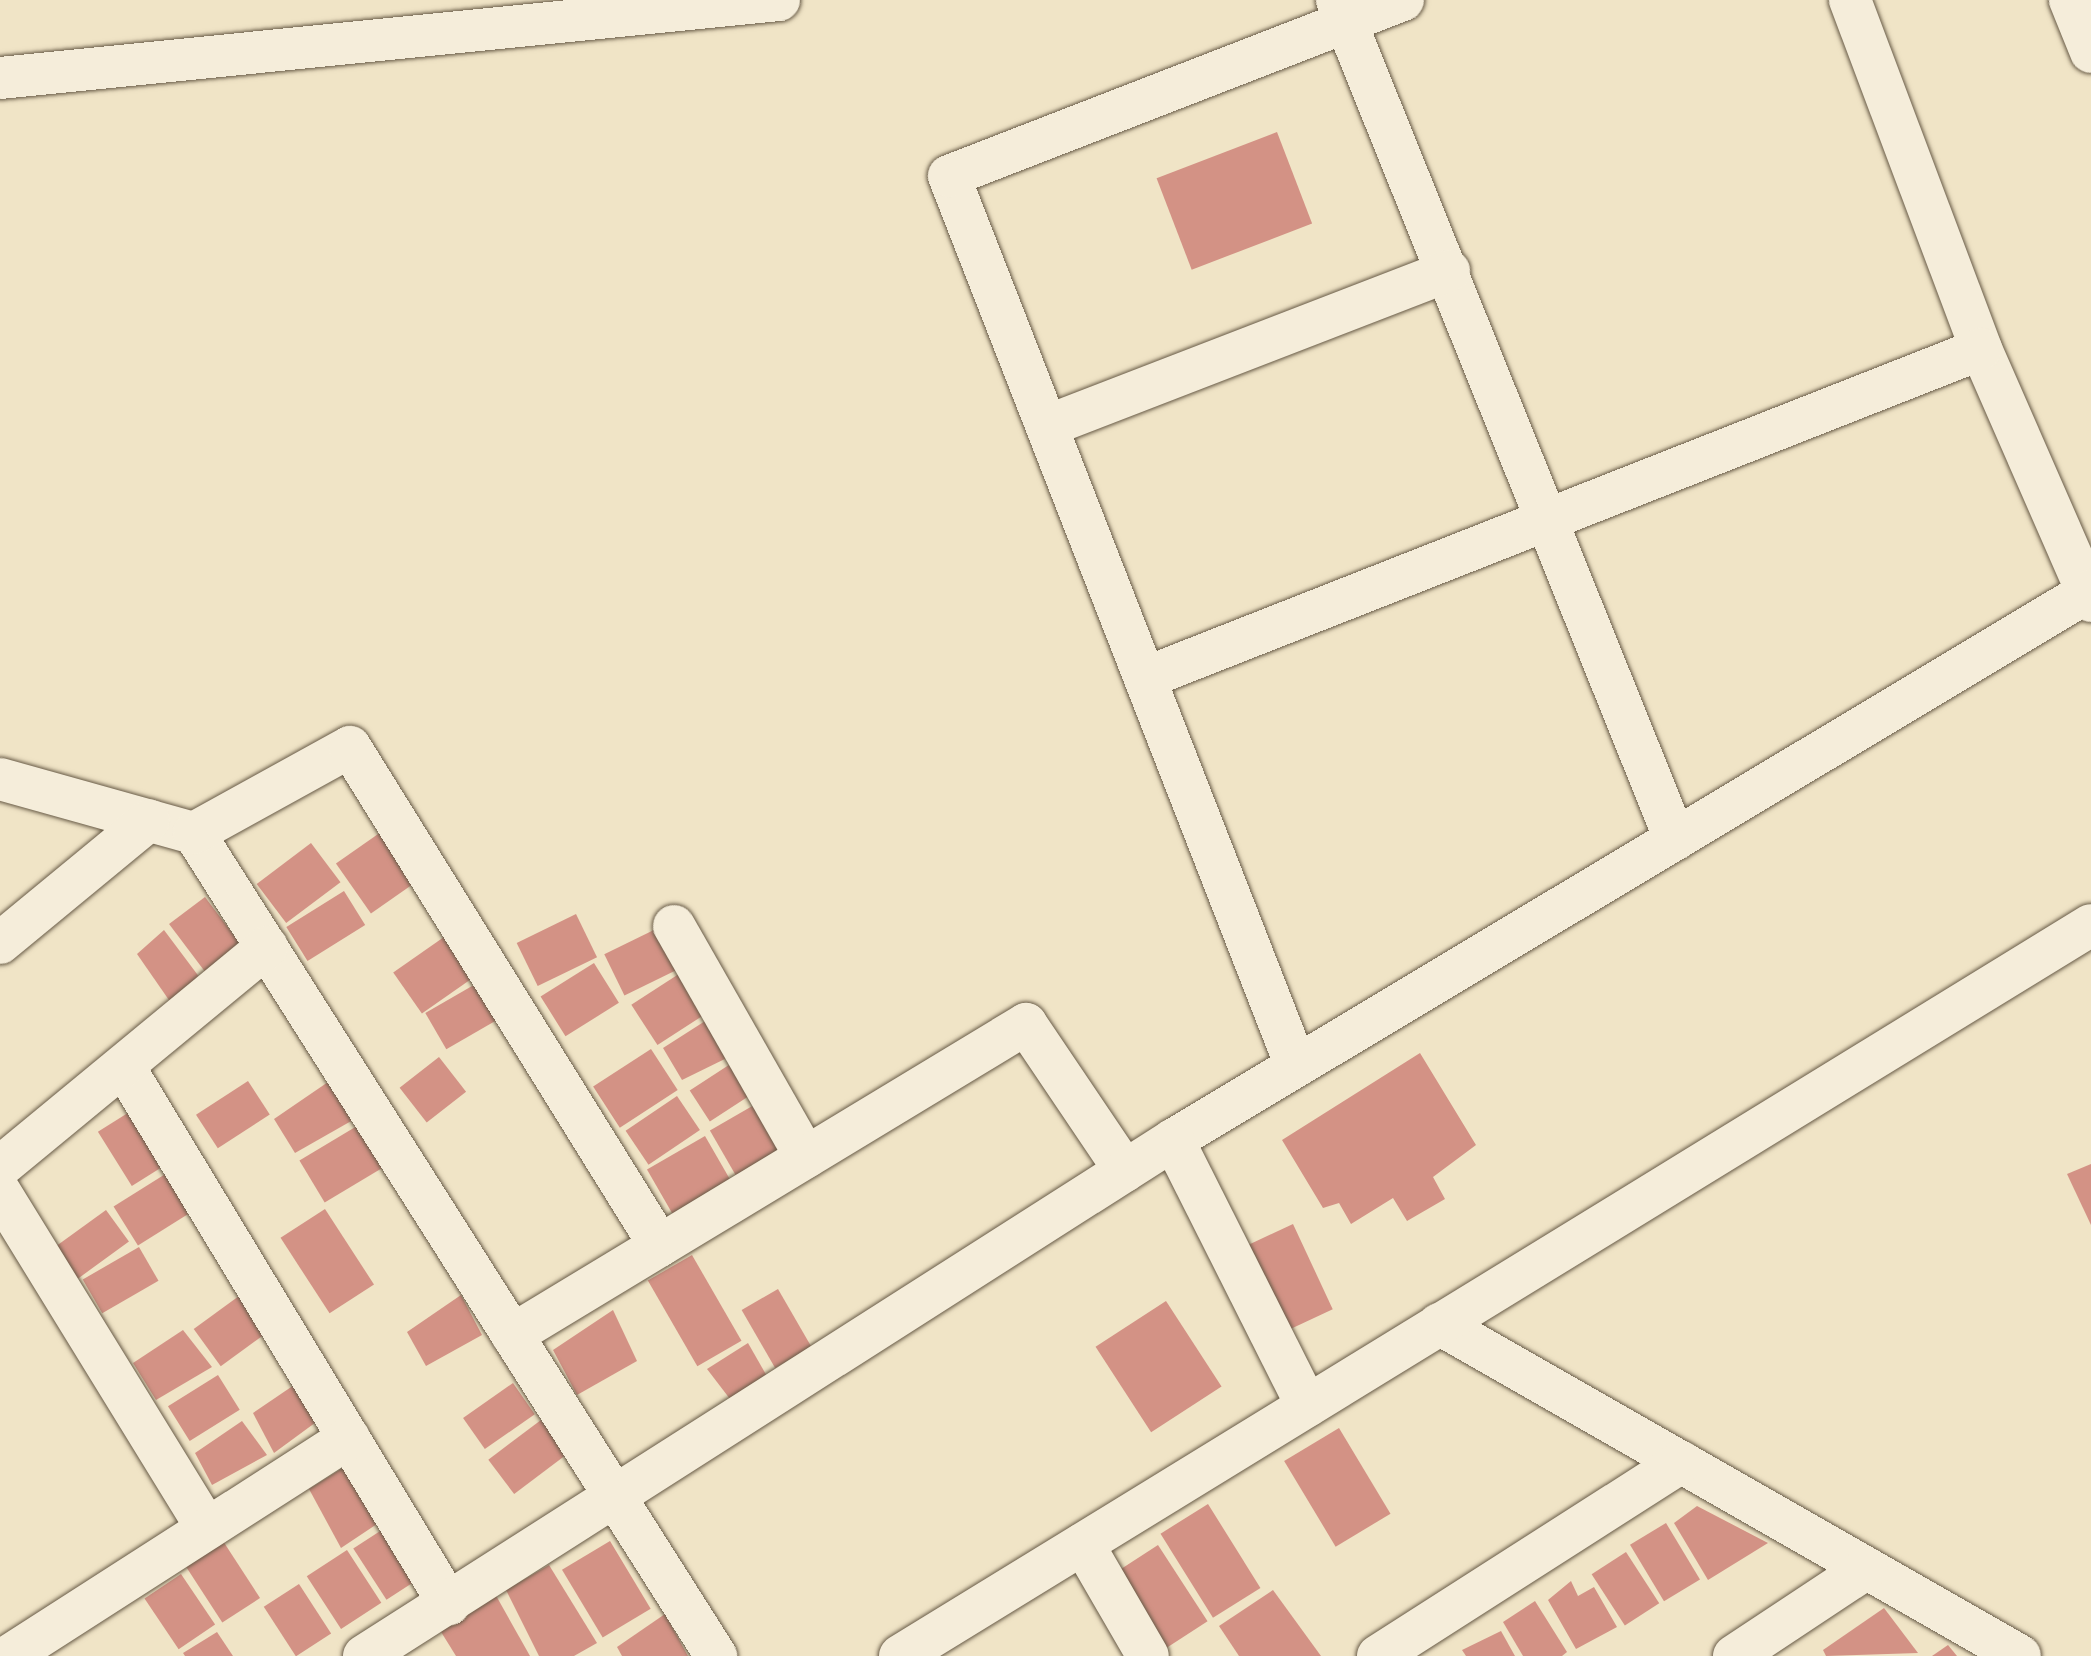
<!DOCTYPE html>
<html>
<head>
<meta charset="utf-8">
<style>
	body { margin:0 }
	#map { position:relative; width:2091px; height:1656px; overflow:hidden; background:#f0e4c6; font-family:"Gentium Book Plus",serif }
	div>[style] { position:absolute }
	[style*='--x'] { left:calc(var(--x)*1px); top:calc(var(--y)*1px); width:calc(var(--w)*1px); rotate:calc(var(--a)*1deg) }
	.building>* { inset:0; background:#d39285; transform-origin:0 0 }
	.roads { filter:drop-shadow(0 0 2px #675a46) drop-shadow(0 0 2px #675a46) }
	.minor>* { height:42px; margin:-21px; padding:0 21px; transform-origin:21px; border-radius:21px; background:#f5edda }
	span { translate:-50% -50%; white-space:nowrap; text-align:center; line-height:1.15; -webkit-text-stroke:7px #f5edda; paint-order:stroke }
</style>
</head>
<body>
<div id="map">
	<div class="building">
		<div style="left:1277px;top:132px;width:98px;height:129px;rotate:69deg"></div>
		<div style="left:381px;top:832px;width:61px;height:55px;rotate:55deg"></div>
		<div style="left:311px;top:843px;width:49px;height:68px;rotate:53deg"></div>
		<div style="left:344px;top:891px;width:40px;height:68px;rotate:58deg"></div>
		<div style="left:205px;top:897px;width:62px;height:45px;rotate:53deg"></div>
		<div style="left:576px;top:914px;width:48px;height:66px;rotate:64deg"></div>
		<div style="left:660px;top:927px;width:46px;height:62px;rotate:64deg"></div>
		<div style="clip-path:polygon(164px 930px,200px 978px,171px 1003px,137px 954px)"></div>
		<div style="left:444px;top:937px;width:50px;height:62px;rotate:55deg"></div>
		<div style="left:594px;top:963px;width:47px;height:63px;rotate:58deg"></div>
		<div style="left:685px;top:970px;width:48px;height:64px;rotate:57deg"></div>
		<div style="left:479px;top:982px;width:42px;height:62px;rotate:60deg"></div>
		<div style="clip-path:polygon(713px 1016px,735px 1054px,682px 1080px,663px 1048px)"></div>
		<div style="left:651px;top:1049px;width:49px;height:69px;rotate:57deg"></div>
		<div style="clip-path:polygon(1420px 1053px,1476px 1145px,1433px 1177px,1445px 1199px,1407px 1221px,1393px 1198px,1351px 1224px,1339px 1203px,1323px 1208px,1282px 1140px)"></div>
		<div style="left:439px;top:1057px;width:44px;height:50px;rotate:52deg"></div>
		<div style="left:735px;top:1061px;width:37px;height:54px;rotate:57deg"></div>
		<div style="clip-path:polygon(331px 1080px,353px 1120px,295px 1153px,274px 1119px)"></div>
		<div style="left:248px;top:1081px;width:40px;height:62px;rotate:57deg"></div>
		<div style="left:677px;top:1096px;width:41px;height:62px;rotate:56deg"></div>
		<div style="left:761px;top:1101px;width:60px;height:59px;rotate:60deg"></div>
		<div style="left:131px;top:1111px;width:64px;height:39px;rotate:58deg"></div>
		<div style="left:362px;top:1123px;width:49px;height:73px;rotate:59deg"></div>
		<div style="left:705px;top:1136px;width:53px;height:67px;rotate:60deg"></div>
		<div style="clip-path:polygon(2091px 1164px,2091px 1225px,2067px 1174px)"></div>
		<div style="left:167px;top:1173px;width:46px;height:63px;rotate:58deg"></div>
		<div style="left:325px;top:1209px;width:90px;height:53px;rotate:57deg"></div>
		<div style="left:106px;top:1210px;width:39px;height:64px;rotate:54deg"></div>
		<div style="left:1293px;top:1224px;width:94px;height:59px;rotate:65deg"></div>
		<div style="left:139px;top:1247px;width:39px;height:65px;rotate:60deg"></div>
		<div style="left:692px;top:1255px;width:99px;height:51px;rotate:60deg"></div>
		<div style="left:778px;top:1289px;width:67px;height:42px;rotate:60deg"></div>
		<div style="clip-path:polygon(461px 1295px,482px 1335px,426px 1366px,407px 1332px)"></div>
		<div style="left:239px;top:1296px;width:46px;height:56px;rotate:54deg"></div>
		<div style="left:1166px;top:1301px;width:102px;height:84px;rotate:57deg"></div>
		<div style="clip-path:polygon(613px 1310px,637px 1361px,577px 1395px,553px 1350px)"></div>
		<div style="clip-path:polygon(183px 1330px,212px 1367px,156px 1400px,133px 1363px)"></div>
		<div style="clip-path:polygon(748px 1343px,768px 1378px,730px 1399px,707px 1369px)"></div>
		<div style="left:218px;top:1375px;width:41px;height:59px;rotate:58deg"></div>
		<div style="clip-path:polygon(300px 1381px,323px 1417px,274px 1453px,253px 1413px)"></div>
		<div style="left:513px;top:1383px;width:38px;height:61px;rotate:55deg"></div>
		<div style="left:541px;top:1420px;width:43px;height:66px;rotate:53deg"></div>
		<div style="clip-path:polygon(242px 1421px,267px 1455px,212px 1485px,195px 1453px)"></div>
		<div style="left:1339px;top:1428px;width:100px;height:64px;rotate:59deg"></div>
		<div style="clip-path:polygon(349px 1464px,386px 1518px,341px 1548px,309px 1489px)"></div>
		<div style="left:1208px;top:1504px;width:99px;height:56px;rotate:58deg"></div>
		<div style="clip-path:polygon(1697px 1506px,1768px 1543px,1708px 1580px,1674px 1523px)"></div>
		<div style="left:1666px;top:1523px;width:66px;height:42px;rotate:59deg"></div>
		<div style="left:391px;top:1524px;width:61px;height:45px;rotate:57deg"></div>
		<div style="left:223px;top:1541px;width:68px;height:45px;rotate:57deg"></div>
		<div style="left:610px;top:1541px;width:79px;height:56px;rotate:59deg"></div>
		<div style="left:1158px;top:1545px;width:91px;height:51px;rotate:57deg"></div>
		<div style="left:347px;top:1550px;width:63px;height:48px;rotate:57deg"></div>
		<div style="left:1626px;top:1552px;width:61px;height:41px;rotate:57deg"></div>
		<div style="clip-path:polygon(549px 1565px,597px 1643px,574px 1656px,539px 1656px,506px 1590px)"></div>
		<div style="left:181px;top:1574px;width:61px;height:44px;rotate:56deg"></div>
		<div style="clip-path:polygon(1571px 1581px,1578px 1596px,1594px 1587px,1617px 1627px,1576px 1649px,1548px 1600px)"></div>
		<div style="left:299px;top:1584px;width:59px;height:42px;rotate:57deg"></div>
		<div style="clip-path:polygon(1273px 1590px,1321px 1656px,1239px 1656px,1219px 1626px)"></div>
		<div style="clip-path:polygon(494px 1592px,530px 1656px,456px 1656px,438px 1627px)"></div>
		<div style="clip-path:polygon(1535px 1601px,1567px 1652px,1562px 1656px,1523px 1656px,1503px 1622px)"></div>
		<div style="clip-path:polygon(1884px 1608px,1918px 1653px,1826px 1656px,1823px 1650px)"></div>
		<div style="clip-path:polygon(665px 1614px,688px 1656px,622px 1656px,617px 1647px)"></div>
		<div style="clip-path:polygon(1501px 1631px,1515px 1656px,1466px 1656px,1462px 1650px)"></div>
		<div style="clip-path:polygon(217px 1632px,233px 1656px,185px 1656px,183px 1653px)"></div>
		<div style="clip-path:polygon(1948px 1645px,1957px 1656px,1932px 1656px)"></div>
	</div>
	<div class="roads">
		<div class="minor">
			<div style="--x:1337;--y:0;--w:905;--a:68.06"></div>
			<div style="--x:1850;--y:0;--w:373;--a:69.4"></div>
			<div style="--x:1981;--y:349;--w:275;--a:66.4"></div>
			<div style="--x:2070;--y:0;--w:56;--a:68"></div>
			<div style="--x:0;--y:78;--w:783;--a:-5.72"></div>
			<div style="--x:1047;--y:426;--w:431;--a:-21.1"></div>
			<div style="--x:1145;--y:678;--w:898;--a:-21.48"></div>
			<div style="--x:0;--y:779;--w:201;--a:15.6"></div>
			<div style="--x:194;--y:833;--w:975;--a:57.61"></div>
			<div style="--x:194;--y:833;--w:178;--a:-28.9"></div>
			<div style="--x:350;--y:747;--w:587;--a:58.15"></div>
			<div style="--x:674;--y:926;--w:266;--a:60.3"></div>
			<div style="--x:0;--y:943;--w:193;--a:-39.5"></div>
			<div style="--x:1296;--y:1066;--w:955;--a:-111.3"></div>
			<div style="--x:949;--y:176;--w:487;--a:-21.2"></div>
			<div style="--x:124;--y:1067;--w:628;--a:58.82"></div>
			<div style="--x:0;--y:1167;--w:346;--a:-39.5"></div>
			<div style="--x:0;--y:1192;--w:395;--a:58.4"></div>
			<div style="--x:1439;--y:1324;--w:669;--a:29.74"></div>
			<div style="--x:512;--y:1335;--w:601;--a:-31.18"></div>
			<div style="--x:1026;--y:1024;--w:177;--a:56"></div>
			<div style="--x:1307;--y:1406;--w:298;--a:-116.7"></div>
			<div style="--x:1173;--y:1140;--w:1070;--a:-30.93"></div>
			<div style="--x:1083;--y:1544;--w:129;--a:59.9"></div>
			<div style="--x:9;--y:1656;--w:404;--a:-32.7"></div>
			<div style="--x:364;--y:1656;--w:960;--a:-32.53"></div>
			<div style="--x:900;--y:1656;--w:1397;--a:-31.54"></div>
			<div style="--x:1378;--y:1656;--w:360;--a:-32.6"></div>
			<div style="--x:1734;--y:1656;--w:159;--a:-33.5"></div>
		</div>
	</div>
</div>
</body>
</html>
